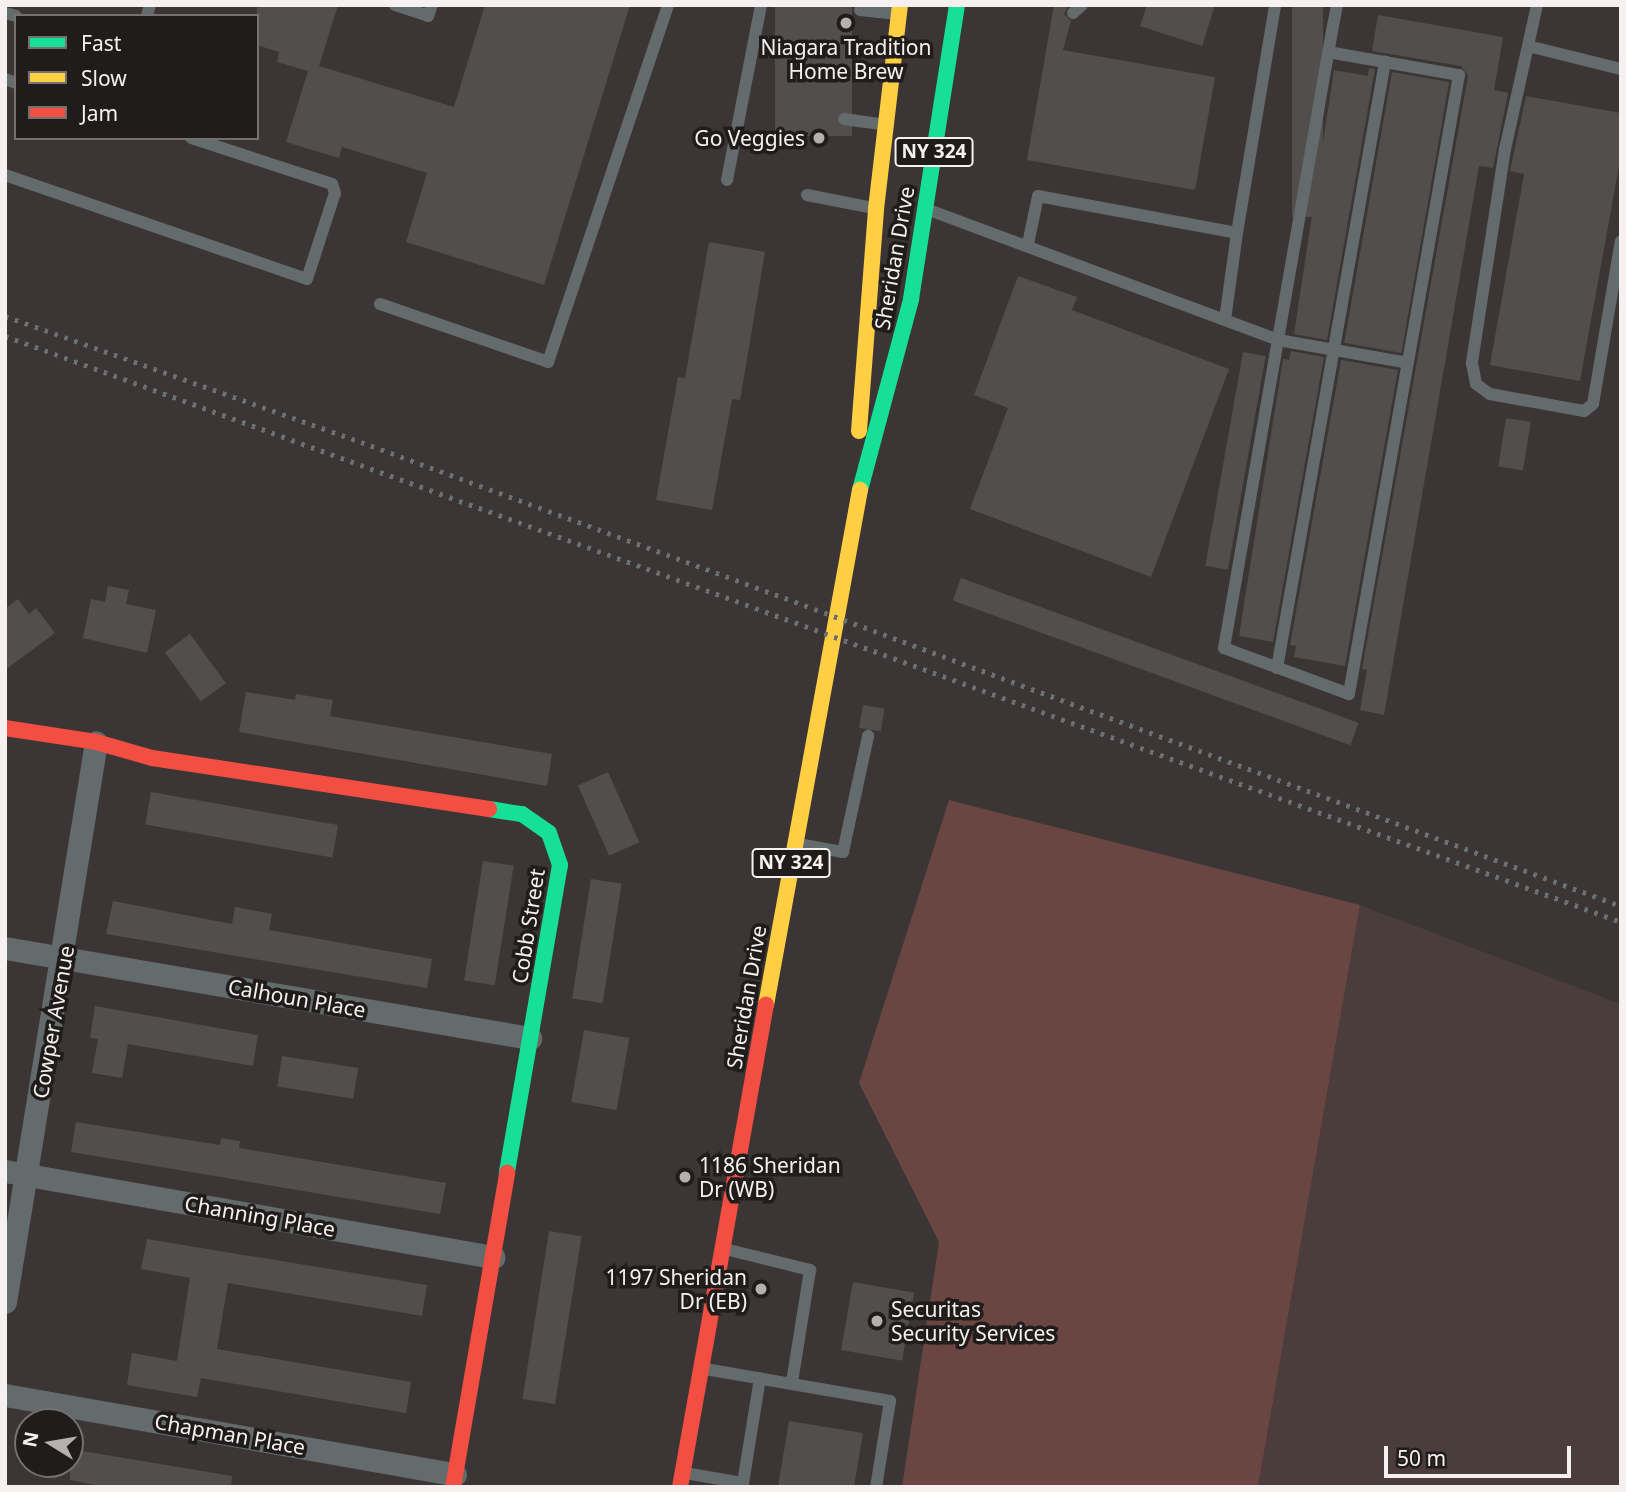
<!DOCTYPE html>
<html>
<head>
<meta charset="utf-8">
<style>
	body { margin:0 }
	#map { position:relative; width:1626px; height:1492px; overflow:hidden; background:#3b3635; font-family:"Noto Sans",sans-serif }
	div>[style] { position:absolute }
	[style*='--x'] { left:calc(var(--x)*1px); top:calc(var(--y)*1px); width:calc(var(--w)*1px); rotate:calc(var(--a)*1deg) }
	.built>* { inset:0; background:#4a3d3b }
	.green>* { inset:0; background:#694642 }
	.building>* { inset:0; background:#534e4e; transform-origin:0 0 }
	.lane>* { height:12px; margin:-6px; padding:0 6px; transform-origin:6px; border-radius:6px; background:#636b6c }
	.street>* { height:23px; margin:-11.5px; padding:0 11.5px; transform-origin:11.5px; border-radius:11.5px; background:#636b6c }
	.fast>* { height:16px; margin:-8px; padding:0 8px; transform-origin:8px; border-radius:8px; background:#16e098 }
	.slow>* { height:16px; margin:-8px; padding:0 8px; transform-origin:8px; border-radius:8px; background:#ffcf43 }
	.jam>* { height:16px; margin:-8px; padding:0 8px; transform-origin:8px; border-radius:8px; background:#f24e42 }
	.rail>* { height:5px; margin-top:-2.5px; transform-origin:0; background:repeating-linear-gradient(90deg,#6d7071 0 3.5px,transparent 0 10.5px) }
	.dots>* { width:19px; height:19px; translate:-50% -50%; box-sizing:border-box; border:4px solid #211c1c; border-radius:50% }
	span { translate:-50% -50%; white-space:nowrap; text-align:center; line-height:1.15; -webkit-text-stroke:7px #211c1c; paint-order:stroke }
	.shield-label span { padding:2px 5px; background:#211c1c; border:2px solid; border-radius:5px; -webkit-text-stroke-width:0 }
	.shield-label { font-size:19px; color:#f6f0f0; font-weight:700 }
	.poi-label { font-size:21px; color:#f6f0f0 }
	.right { translate:-100% -50%; text-align:right }
	.left { translate:0 -50%; text-align:left }
	.street-label { font-size:21px; color:#f6f0f0 }
	.frame { position:absolute; inset:0; border:7px solid #f6f0f0; pointer-events:none }
	.legend { position:absolute; left:14px; top:14px; width:245px; height:126px; box-sizing:border-box; background:#211c1c; border:2px solid #767171; margin:0; padding:9px 12px; list-style:none; font-size:21px; color:#f6f0f0 }
	.legend li { display:flex; align-items:center; gap:14px; height:35px }
	.legend b { width:35px; border:2px solid #767171 }
	.north { position:absolute; left:14px; top:1408px; width:70px; height:70px; box-sizing:border-box; background:#211c1c; border:2px solid #767171; border-radius:50%; rotate:281deg; font-size:19px; font-weight:700; line-height:28px; text-align:center; color:#f6f0f0 }
	.north::after { content:''; display:block; margin:auto; width:24px; height:32px; background:#b5afaf; clip-path:polygon(50% 0,100% 100%,50% 72%,0 100%) }
	.scale { position:absolute; left:1384px; top:1446px; width:187px; height:32px; box-sizing:border-box; border:4px solid #f6f0f0; border-top:0; padding-left:9px; font-size:21px; line-height:24px; white-space:nowrap; color:#f6f0f0; -webkit-text-stroke:5px #211c1c; paint-order:stroke }
</style>
</head>
<body>
<div id="map">
	<div class="built">
		<div style="clip-path:polygon(1360px 905px,1621px 1004px,1621px 1487px,1258px 1487px)"></div>
	</div>
	<div class="green">
		<div style="clip-path:polygon(949px 800px,1360px 905px,1258px 1487px,902px 1487px,939px 1242px,859px 1083px)"></div>
	</div>
	<div class="building">
		<div style="clip-path:polygon(257px 5px,338px 5px,319px 66px,454px 107px,485px 5px,630px 5px,544px 285px,406px 242px,427px 173px,342px 147px,339px 158px,286px 142px,308px 71px,277px 62px,279px 52px,257px 45px)"></div>
		<div style="left:775px;top:5px;width:77px;height:131px"></div>
		<div style="clip-path:polygon(1054px 5px,1069px 5px,1064px 14px,1071px 21px,1063px 50px,1215px 77px,1195px 190px,1027px 160px)"></div>
		<div style="clip-path:polygon(1147px 5px,1215px 5px,1202px 46px,1140px 26px)"></div>
		<div style="left:1292px;top:5px;width:31px;height:212px"></div>
		<div style="clip-path:polygon(1378px 15px,1503px 37px,1494px 90px,1508px 93px,1493px 168px,1479px 166px,1384px 715px,1360px 710px,1367px 670px,1362px 669px,1468px 76px,1461px 66px,1372px 51px)"></div>
		<div style="clip-path:polygon(1369px 68px,1375px 69px,1327px 340px,1294px 334px,1334px 70px,1368px 76px)"></div>
		<div style="left:1392px;top:72px;width:58px;height:275px;rotate:10deg"></div>
		<div style="clip-path:polygon(1526px 96px,1621px 113px,1621px 155px,1580px 381px,1490px 365px,1524px 174px,1510px 171px)"></div>
		<div style="clip-path:polygon(709px 242px,765px 252px,740px 400px,732px 399px,712px 510px,656px 500px,678px 377px,685px 378px)"></div>
		<div style="clip-path:polygon(1018px 276px,1077px 297px,1072px 310px,1229px 369px,1151px 577px,970px 509px,1008px 408px,974px 395px)"></div>
		<div style="clip-path:polygon(1291px 351px,1324px 357px,1273px 642px,1239px 636px,1283px 359px,1289px 360px)"></div>
		<div style="left:1243px;top:352px;width:23px;height:217px;rotate:10deg"></div>
		<div style="clip-path:polygon(1341px 360px,1398px 370px,1345px 666px,1294px 657px,1296px 646px,1290px 645px)"></div>
		<div style="left:1506px;top:418px;width:25px;height:49px;rotate:9deg"></div>
		<div style="left:961px;top:578px;width:423px;height:24px;rotate:20deg"></div>
		<div style="clip-path:polygon(108px 586px,129px 590px,126px 604px,156px 610px,147px 653px,83px 638px,91px 599px,105px 602px)"></div>
		<div style="clip-path:polygon(18px 599px,29px 614px,36px 608px,55px 633px,5px 670px,5px 609px)"></div>
		<div style="left:190px;top:634px;width:61px;height:31px;rotate:54deg"></div>
		<div style="clip-path:polygon(246px 692px,295px 700px,296px 694px,333px 700px,330px 716px,552px 754px,547px 786px,239px 732px)"></div>
		<div style="left:863px;top:705px;width:22px;height:23px;rotate:10deg"></div>
		<div style="left:608px;top:772px;width:77px;height:33px;rotate:66deg"></div>
		<div style="left:151px;top:792px;width:190px;height:33px;rotate:10deg"></div>
		<div style="left:483px;top:861px;width:31px;height:121px;rotate:9deg"></div>
		<div style="left:591px;top:879px;width:31px;height:121px;rotate:9deg"></div>
		<div style="clip-path:polygon(113px 901px,232px 924px,235px 907px,272px 914px,269px 930px,432px 959px,427px 988px,106px 934px)"></div>
		<div style="clip-path:polygon(95px 1006px,258px 1035px,253px 1066px,128px 1044px,122px 1078px,92px 1073px,98px 1039px,90px 1038px)"></div>
		<div style="left:584px;top:1030px;width:46px;height:73px;rotate:10deg"></div>
		<div style="left:282px;top:1056px;width:77px;height:31px;rotate:9deg"></div>
		<div style="clip-path:polygon(76px 1122px,220px 1145px,221px 1138px,240px 1141px,239px 1148px,446px 1183px,440px 1214px,71px 1152px)"></div>
		<div style="left:549px;top:1231px;width:33px;height:170px;rotate:9deg"></div>
		<div style="clip-path:polygon(147px 1239px,427px 1285px,422px 1316px,228px 1283px,217px 1349px,411px 1382px,406px 1413px,201px 1378px,197px 1397px,127px 1385px,132px 1353px,177px 1361px,190px 1278px,141px 1269px)"></div>
		<div style="left:853px;top:1282px;width:62px;height:69px;rotate:10deg"></div>
		<div style="clip-path:polygon(789px 1421px,863px 1433px,854px 1487px,778px 1487px)"></div>
		<div style="clip-path:polygon(70px 1449px,232px 1476px,231px 1487px,105px 1487px,70px 1480px)"></div>
	</div>
	<div class="lane">
		<div style="--x:395;--y:5;--w:35;--a:18"></div>
		<div style="--x:428;--y:16;--w:12;--a:-70"></div>
		<div style="--x:1537;--y:5;--w:148;--a:102.5"></div>
		<div style="--x:1505;--y:149;--w:217;--a:98.8"></div>
		<div style="--x:1472;--y:363;--w:21;--a:79"></div>
		<div style="--x:1476;--y:384;--w:17;--a:36"></div>
		<div style="--x:1490;--y:394;--w:96;--a:10.3"></div>
		<div style="--x:1584;--y:411;--w:11;--a:-38"></div>
		<div style="--x:1593;--y:404;--w:165;--a:-80.3"></div>
		<div style="--x:860;--y:10;--w:38;--a:6"></div>
		<div style="--x:5;--y:13;--w:11;--a:15"></div>
		<div style="--x:1073;--y:13;--w:12;--a:-42"></div>
		<div style="--x:147;--y:16;--w:11;--a:-75"></div>
		<div style="--x:1528;--y:46;--w:96;--a:13.9"></div>
		<div style="--x:1328;--y:52;--w:133;--a:10"></div>
		<div style="--x:1459;--y:75;--w:629;--a:100.08"></div>
		<div style="--x:1349;--y:694;--w:133;--a:-159.8"></div>
		<div style="--x:1224;--y:648;--w:626;--a:-80.07"></div>
		<div style="--x:1332;--y:31;--w:26;--a:-79"></div>
		<div style="--x:5;--y:79;--w:12;--a:20"></div>
		<div style="--x:844;--y:119;--w:37;--a:8"></div>
		<div style="--x:5;--y:175;--w:319;--a:19"></div>
		<div style="--x:307;--y:279;--w:90;--a:-72"></div>
		<div style="--x:335;--y:193;--w:9;--a:-108"></div>
		<div style="--x:332;--y:184;--w:148;--a:-161.9"></div>
		<div style="--x:727;--y:180;--w:178;--a:-79"></div>
		<div style="--x:807;--y:195;--w:67;--a:11.1"></div>
		<div style="--x:929;--y:210;--w:372;--a:20.4"></div>
		<div style="--x:1278;--y:340;--w:132;--a:10"></div>
		<div style="--x:1237;--y:233;--w:231;--a:-80.5"></div>
		<div style="--x:1028;--y:244;--w:49;--a:-78.2"></div>
		<div style="--x:1038;--y:196;--w:202;--a:10.5"></div>
		<div style="--x:1237;--y:233;--w:87;--a:97.9"></div>
		<div style="--x:380;--y:304;--w:178;--a:19"></div>
		<div style="--x:548;--y:362;--w:377;--a:-71.4"></div>
		<div style="--x:1277;--y:668;--w:616;--a:-79.89"></div>
		<div style="--x:798;--y:844;--w:46;--a:10.1"></div>
		<div style="--x:843;--y:852;--w:119;--a:-77.8"></div>
		<div style="--x:725;--y:1249;--w:88;--a:13.9"></div>
		<div style="--x:810;--y:1270;--w:114;--a:99.1"></div>
		<div style="--x:705;--y:1369;--w:188;--a:9.8"></div>
		<div style="--x:890;--y:1401;--w:87;--a:99.2"></div>
		<div style="--x:685;--y:1473;--w:59;--a:9.8"></div>
		<div style="--x:743;--y:1483;--w:4;--a:90"></div>
		<div style="--x:743;--y:1483;--w:106;--a:-80.8"></div>
	</div>
	<div class="street">
		<div style="--x:5;--y:948;--w:533;--a:9.73"></div>
		<div style="--x:5;--y:1171;--w:496;--a:10"></div>
		<div style="--x:5;--y:1302;--w:567;--a:-80.77"></div>
		<div style="--x:5;--y:1395;--w:457;--a:10"></div>
	</div>
	<div class="fast">
		<div style="--x:860;--y:490;--w:198;--a:-75"></div>
		<div style="--x:911;--y:299;--w:298;--a:-81.1"></div>
		<div style="--x:489;--y:809;--w:33;--a:9"></div>
		<div style="--x:522;--y:814;--w:33;--a:35"></div>
		<div style="--x:549;--y:833;--w:34;--a:71"></div>
		<div style="--x:560;--y:865;--w:313;--a:99.8"></div>
	</div>
	<div class="slow">
		<div style="--x:859;--y:431;--w:223;--a:-85.6"></div>
		<div style="--x:876;--y:209;--w:205;--a:-83.3"></div>
		<div style="--x:766;--y:1005;--w:524;--a:-79.66"></div>
	</div>
	<div class="jam">
		<div style="--x:5;--y:728;--w:92;--a:8.7"></div>
		<div style="--x:96;--y:742;--w:58;--a:15.9"></div>
		<div style="--x:152;--y:758;--w:341;--a:8.6"></div>
		<div style="--x:453;--y:1487;--w:319;--a:-80.2"></div>
		<div style="--x:680;--y:1487;--w:490;--a:-79.9"></div>
	</div>
	<div class="rail">
		<div style="--x:5;--y:316;--w:378;--a:19.5"></div>
		<div style="--x:361;--y:442;--w:1343;--a:20.22"></div>
		<div style="--x:5;--y:336;--w:1719;--a:19.93"></div>
	</div>
	<div class="dots">
		<div style="left:846px;top:23px;background:#b5afaf"></div>
		<div style="left:819px;top:138px;background:#b5afaf"></div>
		<div style="left:685px;top:1177px;background:#b5afaf"></div>
		<div style="left:761px;top:1289px;background:#b5afaf"></div>
		<div style="left:877px;top:1321px;background:#b5afaf"></div>
	</div>
	<div class="shield-label">
		<span style="left:934px;top:152px">NY 324</span>
		<span style="left:791px;top:863px">NY 324</span>
	</div>
	<div class="poi-label">
		<span style="left:846px;top:59px">Niagara Tradition<br>Home Brew</span>
		<span class="right" style="left:805px;top:138px">Go Veggies</span>
		<span class="left" style="left:699px;top:1177px">1186 Sheridan<br>Dr (WB)</span>
		<span class="right" style="left:747px;top:1289px">1197 Sheridan<br>Dr (EB)</span>
		<span class="left" style="left:891px;top:1321px">Securitas<br>Security Services</span>
	</div>
	<div class="street-label">
		<span style="left:894px;top:258px;rotate:-80deg">Sheridan Drive</span>
		<span style="left:528px;top:926px;rotate:-81deg">Cobb Street</span>
		<span style="left:746px;top:997px;rotate:-80deg">Sheridan Drive</span>
		<span style="left:297px;top:998px;rotate:10deg">Calhoun Place</span>
		<span style="left:53px;top:1022px;rotate:-80deg">Cowper Avenue</span>
		<span style="left:260px;top:1216px;rotate:10deg">Channing Place</span>
		<span style="left:230px;top:1434px;rotate:10deg">Chapman Place</span>
	</div>
	<div class="frame"></div>
	<ul class="legend">
	<li><b style="height:9px;background:#16e098"></b>Fast</li>
	<li><b style="height:9px;background:#ffcf43"></b>Slow</li>
	<li><b style="height:9px;background:#f24e42"></b>Jam</li>
	</ul>
	<div class="north">N</div>
	<div class="scale">50 m</div>
</div>
</body>
</html>
